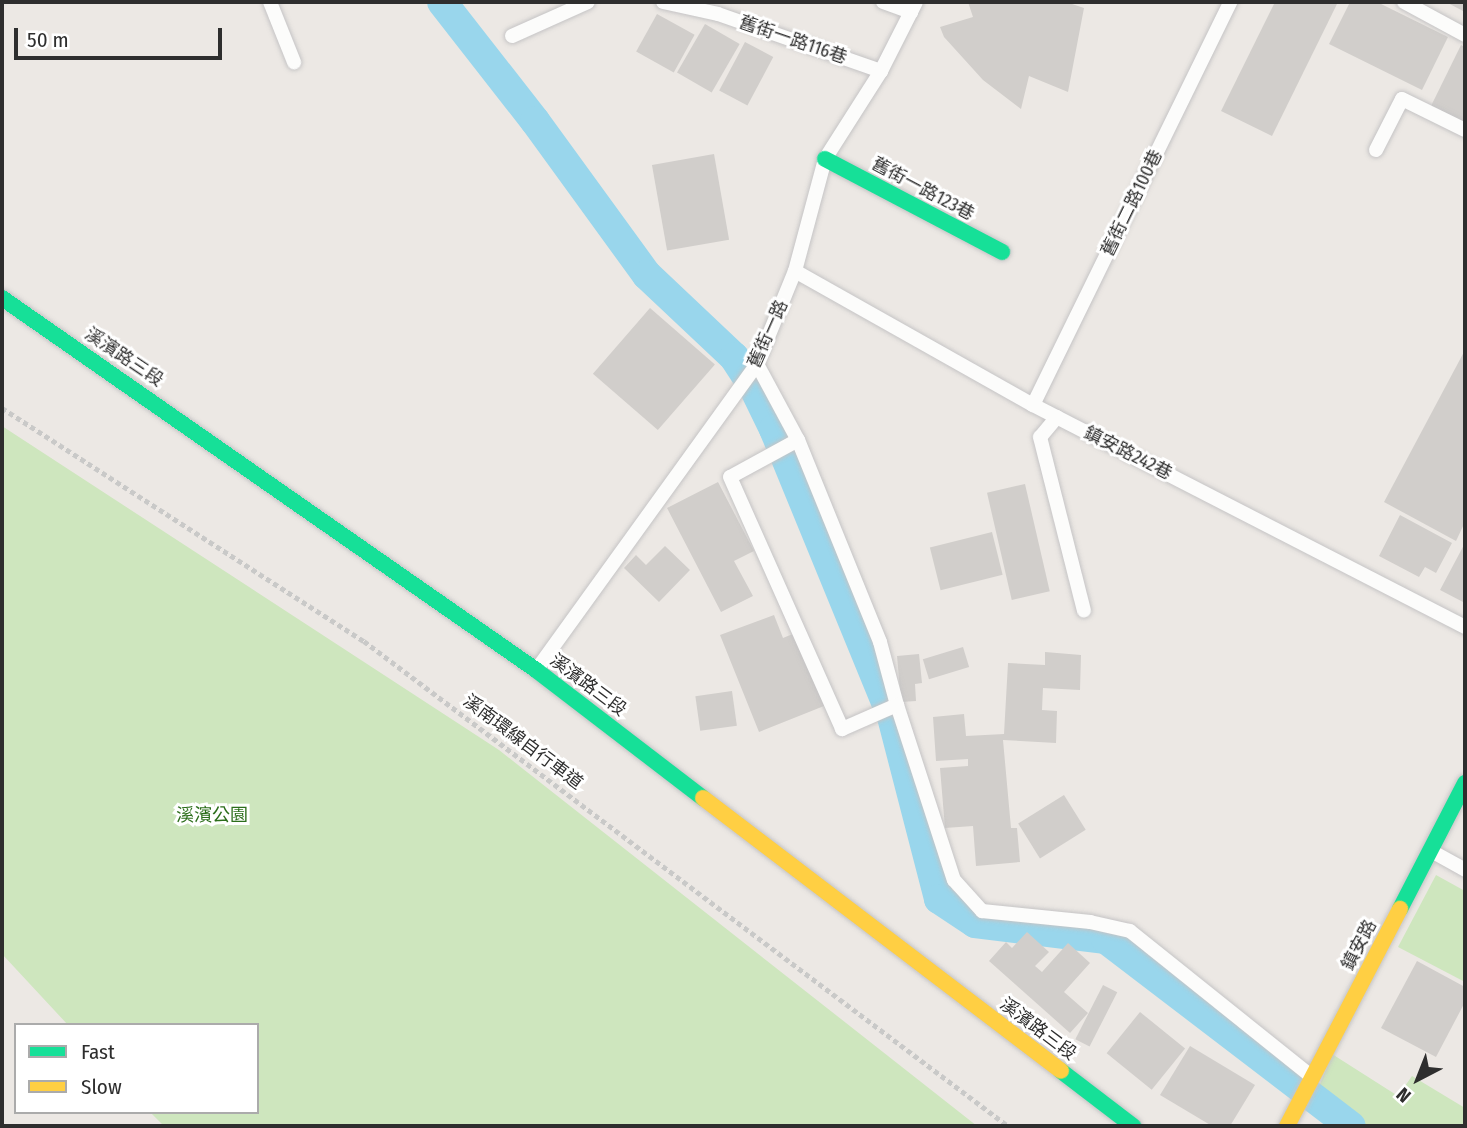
<!DOCTYPE html>
<html>
<head>
<meta charset="utf-8">
<style>
	body { margin:0 }
	#map { position:relative; width:1467px; height:1128px; overflow:hidden; background:#ece8e4; font-family:"Fira Sans Condensed","Noto Sans TC",sans-serif }
	div>[style] { position:absolute }
	[style*='--x'] { left:calc(var(--x)*1px); top:calc(var(--y)*1px); width:calc(var(--w)*1px); rotate:calc(var(--a)*1deg) }
	.green>* { inset:0; background:#cee6be }
	.canal>* { height:30px; margin:-15px; padding:0 15px; transform-origin:15px; border-radius:15px; background:#99d6ec }
	.building>* { inset:0; background:#d1cecb; transform-origin:0 0 }
	.path>* { height:4.5px; margin-top:-2.25px; transform-origin:0; background:repeating-linear-gradient(90deg,#c9c9c8 0 5px,transparent 0 8.5px) }
	.roads { filter:drop-shadow(0 0 2px #c5c4c5) drop-shadow(0 0 2px #c5c4c5) }
	.lane>* { height:14px; margin:-7px; padding:0 7px; transform-origin:7px; border-radius:7px; background:#fcfcfb }
	.fast>* { height:16px; margin:-8px; padding:0 8px; transform-origin:8px; border-radius:8px; background:#16e098 }
	.slow>* { height:16px; margin:-8px; padding:0 8px; transform-origin:8px; border-radius:8px; background:#ffcf43 }
	span { translate:-50% -50%; white-space:nowrap; text-align:center; line-height:1.15; -webkit-text-stroke:6px #fff; paint-order:stroke }
	.street-label { font-size:18px; color:#2e2e2e }
	.park-label { font-size:18px; color:#2c6e1b }
	.frame { position:absolute; inset:0; border:4px solid #2e2e2e; pointer-events:none }
	.legend { position:absolute; left:14px; top:1023px; width:245px; height:91px; box-sizing:border-box; background:#fff; border:2px solid #ababab; margin:0; padding:9px 12px; list-style:none; font-size:21px; color:#2e2e2e }
	.legend li { display:flex; align-items:center; gap:14px; height:35px }
	.legend b { width:35px; border:2px solid #ababab }
	.north { position:absolute; left:1383px; top:1044px; width:70px; height:70px; -webkit-text-stroke:5px #fff; paint-order:stroke; rotate:222deg; font-size:19px; font-weight:700; line-height:28px; text-align:center; color:#2e2e2e }
	.north::after { content:''; display:block; margin:auto; width:24px; height:32px; background:#2e2e2e; clip-path:polygon(50% 0,100% 100%,50% 72%,0 100%) }
	.scale { position:absolute; left:14px; top:28px; width:208px; height:32px; box-sizing:border-box; border:4px solid #2e2e2e; border-top:0; padding-left:9px; font-size:21px; line-height:24px; white-space:nowrap; color:#2e2e2e; -webkit-text-stroke:5px #fff; paint-order:stroke }
</style>
</head>
<body>
<div id="map">
	<div class="green">
		<div style="clip-path:polygon(2px 426px,499px 750px,977px 1126px,164px 1126px,150px 1112px,257px 1112px,257px 1025px,68px 1025px,2px 954px)"></div>
		<div style="clip-path:polygon(1436px 875px,1465px 891px,1465px 982px,1398px 947px)"></div>
		<div style="clip-path:polygon(1332px 1054px,1398px 1096px,1412px 1076px,1465px 1108px,1465px 1126px,1357px 1126px,1316px 1094px)"></div>
	</div>
	<div class="canal">
		<div style="--x:442;--y:2;--w:151;--a:52"></div>
		<div style="--x:535;--y:121;--w:190;--a:54"></div>
		<div style="--x:647;--y:275;--w:120;--a:43.3"></div>
		<div style="--x:734;--y:357;--w:35;--a:57"></div>
		<div style="--x:753;--y:386;--w:48;--a:64"></div>
		<div style="--x:774;--y:429;--w:311;--a:67.7"></div>
		<div style="--x:892;--y:717;--w:188;--a:75.5"></div>
		<div style="--x:939;--y:899;--w:43;--a:33.7"></div>
		<div style="--x:975;--y:923;--w:132;--a:7"></div>
		<div style="--x:1106;--y:939;--w:308;--a:37.4"></div>
	</div>
	<div class="building">
		<div style="clip-path:polygon(968px 2px,1066px 2px,1084px 8px,1068px 92px,1029px 76px,1021px 109px,983px 80px,944px 37px,940px 27px,973px 17px)"></div>
		<div style="clip-path:polygon(1275px 2px,1338px 2px,1272px 136px,1221px 111px)"></div>
		<div style="clip-path:polygon(1350px 2px,1377px 2px,1448px 37px,1422px 90px,1329px 44px)"></div>
		<div style="clip-path:polygon(1446px 2px,1465px 2px,1465px 6px,1463px 11px)"></div>
		<div style="left:657px;top:14px;width:43px;height:43px;rotate:29deg"></div>
		<div style="left:705px;top:24px;width:40px;height:56px;rotate:30deg"></div>
		<div style="left:745px;top:42px;width:32px;height:55px;rotate:28deg"></div>
		<div style="clip-path:polygon(1461px 45px,1465px 47px,1465px 122px,1431px 106px)"></div>
		<div style="left:714px;top:154px;width:87px;height:63px;rotate:80deg"></div>
		<div style="left:650px;top:308px;width:86px;height:87px;rotate:41deg"></div>
		<div style="clip-path:polygon(1465px 350px,1465px 522px,1456px 541px,1384px 502px)"></div>
		<div style="clip-path:polygon(718px 482px,754px 551px,734px 561px,753px 596px,721px 612px,667px 508px)"></div>
		<div style="left:1025px;top:484px;width:110px;height:39px;rotate:77deg"></div>
		<div style="clip-path:polygon(1400px 515px,1452px 543px,1436px 573px,1425px 567px,1419px 577px,1379px 556px)"></div>
		<div style="left:992px;top:532px;width:44px;height:64px;rotate:76deg"></div>
		<div style="clip-path:polygon(1465px 543px,1465px 603px,1440px 590px)"></div>
		<div style="clip-path:polygon(665px 546px,690px 570px,659px 602px,624px 568px,636px 555px,646px 565px)"></div>
		<div style="clip-path:polygon(774px 615px,783px 638px,800px 631px,829px 704px,759px 732px,720px 635px)"></div>
		<div style="left:963px;top:647px;width:21px;height:42px;rotate:73deg"></div>
		<div style="clip-path:polygon(1045px 652px,1081px 655px,1080px 690px,1043px 688px,1042px 710px,1057px 711px,1056px 743px,1003px 740px,1011px 828px,1017px 828px,1020px 862px,976px 866px,973px 826px,945px 828px,940px 768px,968px 766px,968px 759px,936px 761px,933px 717px,964px 714px,966px 736px,1004px 734px,1008px 663px,1045px 665px)"></div>
		<div style="clip-path:polygon(919px 654px,922px 683px,915px 684px,916px 701px,901px 702px,897px 656px)"></div>
		<div style="left:732px;top:691px;width:35px;height:37px;rotate:82deg"></div>
		<div style="left:1064px;top:795px;width:41px;height:54px;rotate:58deg"></div>
		<div style="clip-path:polygon(1027px 932px,1049px 952px,1035px 966px,1042px 972px,1068px 943px,1090px 963px,1064px 992px,1088px 1013px,1070px 1033px,989px 961px,1006px 942px,1012px 948px)"></div>
		<div style="clip-path:polygon(1417px 961px,1465px 987px,1465px 1002px,1436px 1057px,1381px 1028px)"></div>
		<div style="left:1103px;top:985px;width:16px;height:61px;rotate:27deg"></div>
		<div style="left:1140px;top:1012px;width:58px;height:53px;rotate:39deg"></div>
		<div style="clip-path:polygon(1190px 1046px,1255px 1085px,1230px 1126px,1212px 1126px,1160px 1095px)"></div>
	</div>
	<div class="path">
		<div style="--x:2;--y:408;--w:431;--a:32.8"></div>
		<div style="--x:364;--y:641;--w:806;--a:36.98"></div>
	</div>
	<div class="roads">
		<div class="lane">
			<div style="--x:270;--y:2;--w:65;--a:68.2"></div>
			<div style="--x:663;--y:2;--w:56;--a:12.3"></div>
			<div style="--x:718;--y:14;--w:173;--a:19.3"></div>
			<div style="--x:883;--y:2;--w:30;--a:20"></div>
			<div style="--x:1404;--y:2;--w:69;--a:28.4"></div>
			<div style="--x:512;--y:36;--w:83;--a:-24.1"></div>
			<div style="--x:1376;--y:150;--w:57;--a:-63"></div>
			<div style="--x:1402;--y:99;--w:70;--a:26.2"></div>
			<div style="--x:795;--y:271;--w:273;--a:29.4"></div>
			<div style="--x:1033;--y:405;--w:486;--a:27.2"></div>
			<div style="--x:757;--y:364;--w:86;--a:61.7"></div>
			<div style="--x:798;--y:440;--w:218;--a:67.9"></div>
			<div style="--x:880;--y:642;--w:65;--a:74.9"></div>
			<div style="--x:897;--y:705;--w:184;--a:72"></div>
			<div style="--x:954;--y:880;--w:42;--a:47.9"></div>
			<div style="--x:982;--y:911;--w:109;--a:5.8"></div>
			<div style="--x:1090;--y:922;--w:41;--a:12.7"></div>
			<div style="--x:1130;--y:931;--w:232;--a:38.7"></div>
			<div style="--x:1033;--y:405;--w:449;--a:-63.9"></div>
			<div style="--x:1057;--y:417;--w:26;--a:130"></div>
			<div style="--x:1040;--y:437;--w:179;--a:75.8"></div>
			<div style="--x:798;--y:440;--w:77;--a:151.4"></div>
			<div style="--x:730;--y:477;--w:276;--a:66"></div>
			<div style="--x:842;--y:729;--w:60;--a:-23.6"></div>
			<div style="--x:537;--y:669;--w:376;--a:-54.2"></div>
			<div style="--x:757;--y:364;--w:100;--a:-67.8"></div>
			<div style="--x:795;--y:271;--w:116;--a:-75"></div>
			<div style="--x:825;--y:159;--w:104;--a:-57.5"></div>
			<div style="--x:881;--y:71;--w:77;--a:-63.1"></div>
			<div style="--x:1433;--y:852;--w:37;--a:29"></div>
		</div>
		<div class="fast">
			<div style="--x:825;--y:159;--w:200;--a:27.7"></div>
			<div style="--x:2;--y:298;--w:651;--a:34.86"></div>
			<div style="--x:536;--y:670;--w:210;--a:37.5"></div>
			<div style="--x:1400;--y:909;--w:142;--a:-62.7"></div>
			<div style="--x:1061;--y:1071;--w:91;--a:37.4"></div>
		</div>
		<div class="slow">
			<div style="--x:703;--y:798;--w:450;--a:37.3"></div>
			<div style="--x:1287;--y:1126;--w:245;--a:-62.5"></div>
		</div>
	</div>
	<div class="street-label">
		<span style="left:793px;top:40px;rotate:19deg">舊街一路116巷</span>
		<span style="left:923px;top:189px;rotate:28deg">舊街一路123巷</span>
		<span style="left:1132px;top:203px;rotate:-64deg">舊街二路100巷</span>
		<span style="left:768px;top:334px;rotate:-66deg">舊街一路</span>
		<span style="left:124px;top:357px;rotate:34deg">溪濱路三段</span>
		<span style="left:1128px;top:453px;rotate:27deg">鎮安路242巷</span>
		<span style="left:588px;top:685px;rotate:37deg">溪濱路三段</span>
		<span style="left:523px;top:742px;rotate:37deg">溪南環線自行車道</span>
		<span style="left:1359px;top:945px;rotate:-62deg">鎮安路</span>
		<span style="left:1038px;top:1029px;rotate:37deg">溪濱路三段</span>
	</div>
	<div class="park-label">
		<span style="left:212px;top:815px">溪濱公園</span>
	</div>
	<div class="frame"></div>
	<ul class="legend">
	<li><b style="height:9px;background:#16e098"></b>Fast</li>
	<li><b style="height:9px;background:#ffcf43"></b>Slow</li>
	</ul>
	<div class="north">N</div>
	<div class="scale">50 m</div>
</div>
</body>
</html>
